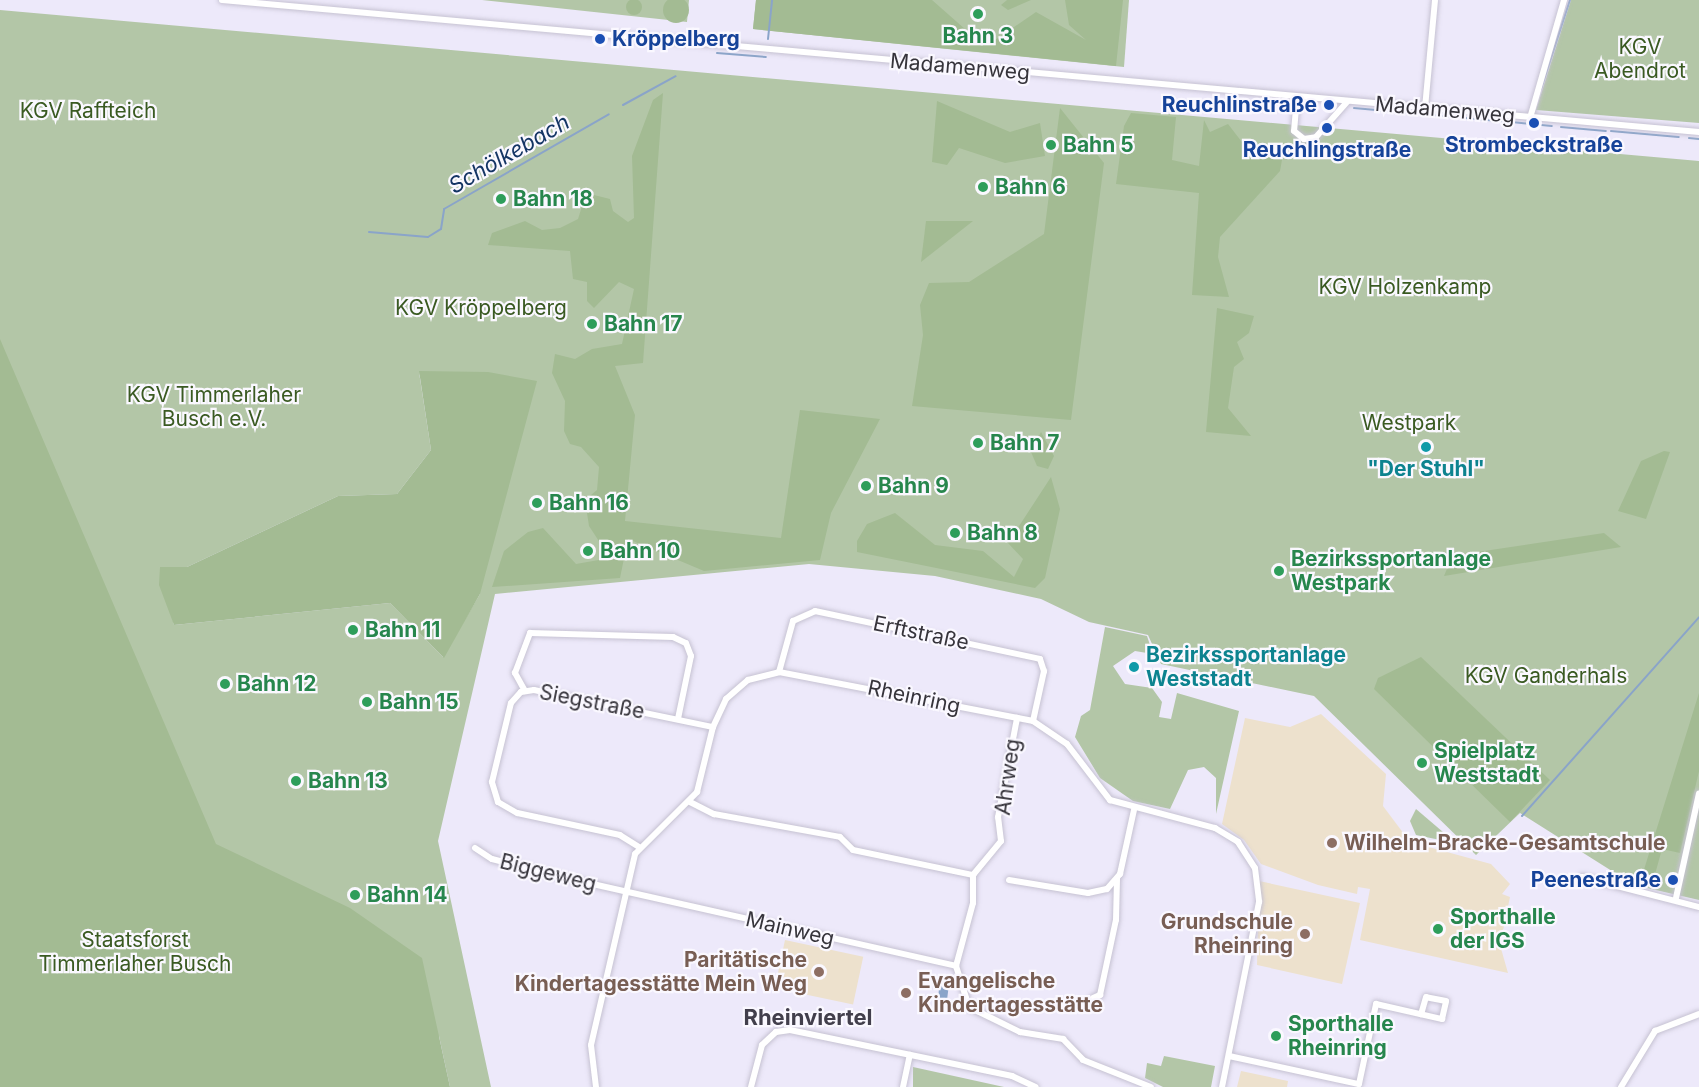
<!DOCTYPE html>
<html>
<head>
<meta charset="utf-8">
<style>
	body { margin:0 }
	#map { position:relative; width:1699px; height:1087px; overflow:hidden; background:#ede9fa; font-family:Inter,sans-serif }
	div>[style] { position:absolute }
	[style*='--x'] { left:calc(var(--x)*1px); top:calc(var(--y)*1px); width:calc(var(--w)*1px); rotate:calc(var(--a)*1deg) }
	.education>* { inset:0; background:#ede1cd; transform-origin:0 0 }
	.green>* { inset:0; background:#b3c6a7 }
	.forest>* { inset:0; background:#a3bb93 }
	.round { border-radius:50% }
	.water>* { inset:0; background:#8aa4c9 }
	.stream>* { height:2px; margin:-1px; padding:0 1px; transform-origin:1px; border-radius:1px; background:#8aa4c9 }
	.roads { filter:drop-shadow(0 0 2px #c6c2d2) drop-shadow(0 0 2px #c6c2d2) }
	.street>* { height:6px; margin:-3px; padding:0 3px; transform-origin:3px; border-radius:3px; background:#fff }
	.dots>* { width:16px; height:16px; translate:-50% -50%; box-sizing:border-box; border:3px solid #faf8ff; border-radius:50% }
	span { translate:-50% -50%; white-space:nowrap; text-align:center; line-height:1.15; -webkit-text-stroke:4.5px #faf8ff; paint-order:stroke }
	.leisure-label { font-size:21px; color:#27864d; font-weight:700 }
	.left { translate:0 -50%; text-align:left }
	.transit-label { font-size:21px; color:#164399; font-weight:700 }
	.right { translate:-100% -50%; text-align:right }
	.park-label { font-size:21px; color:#3a5a22 }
	.street-label { font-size:21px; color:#36343b }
	.culture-label { font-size:21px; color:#0d838f; font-weight:700 }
	.education-label { font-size:21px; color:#785e54; font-weight:700 }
	.water-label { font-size:22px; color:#143564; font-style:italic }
	.neighbourhood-label { font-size:22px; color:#423f4c; font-weight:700 }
</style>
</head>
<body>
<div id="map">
	<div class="education">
		<div style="clip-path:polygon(1321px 714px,1386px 774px,1383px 806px,1410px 842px,1491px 864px,1510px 884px,1502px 894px,1510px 897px,1500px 945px,1508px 973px,1360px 940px,1370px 889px,1358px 887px,1357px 894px,1318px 885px,1261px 864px,1244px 840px,1222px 824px,1245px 718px,1290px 727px)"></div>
		<div style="clip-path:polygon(1259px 881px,1360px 903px,1342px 984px,1257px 965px)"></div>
		<div style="left:785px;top:940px;width:80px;height:49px;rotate:12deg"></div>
		<div style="clip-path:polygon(1241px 1071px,1288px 1081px,1287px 1087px,1237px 1087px)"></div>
	</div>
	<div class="green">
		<div style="clip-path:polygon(482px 0,689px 0,687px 22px)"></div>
		<div style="clip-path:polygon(756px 0,1129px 0,1124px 67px,753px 29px)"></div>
		<div style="clip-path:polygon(1571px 0,1699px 0,1699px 123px,1536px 110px)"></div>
		<div style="clip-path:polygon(evenodd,0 10px,1699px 161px,1699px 900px,1634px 885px,1520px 813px,1476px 855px,1314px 696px,1161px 664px,1148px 635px,1089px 622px,1041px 599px,935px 576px,809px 564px,495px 594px,438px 841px,491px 1087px,450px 1087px,439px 1036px,0 1087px,0 10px,419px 372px,480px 594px,443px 657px,390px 603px,174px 625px,160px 567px,187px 567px,338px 496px,397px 494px,431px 450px,419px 372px)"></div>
		<div style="clip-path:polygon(1105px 627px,1147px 636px,1153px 654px,1135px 651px,1113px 666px,1125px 684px,1152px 688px,1162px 702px,1159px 717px,1171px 719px,1177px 693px,1239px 711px,1216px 814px,1216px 778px,1204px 767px,1188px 770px,1170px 809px,1133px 801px,1100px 778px,1075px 737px,1081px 716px,1090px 710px)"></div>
		<div style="clip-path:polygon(1416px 809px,1450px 838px,1450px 842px,1416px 835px,1410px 821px)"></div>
		<div style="clip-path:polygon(1164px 1056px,1215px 1066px,1211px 1087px,1163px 1087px,1145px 1078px,1147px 1063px,1161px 1066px)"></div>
		<div style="clip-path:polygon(913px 1067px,1004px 1087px,913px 1087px)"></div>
	</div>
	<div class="forest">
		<div class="round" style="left:663px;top:-3px;width:26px;height:26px"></div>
		<div class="round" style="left:626px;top:-1px;width:16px;height:16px"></div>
		<div style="clip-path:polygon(756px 0,932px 0,974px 37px,995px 40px,1036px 12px,1086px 40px,1069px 25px,1065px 0,1056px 0,1123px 0,1116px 66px,753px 29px)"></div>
		<div style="clip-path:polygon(1007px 0,1031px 0,1008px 10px,1001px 5px)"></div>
		<div style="clip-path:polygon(663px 93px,643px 363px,615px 366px,635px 415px,625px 521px,781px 538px,800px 410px,880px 419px,831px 513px,820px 560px,704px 571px,628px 539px,620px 578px,492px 587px,504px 551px,528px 532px,543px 528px,576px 564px,610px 558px,589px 526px,585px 500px,597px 490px,599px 467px,581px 447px,570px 444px,564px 431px,565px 401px,552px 373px,555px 354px,575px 359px,592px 349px,622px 344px,634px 289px,619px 282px,594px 308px,587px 301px,587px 282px,573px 279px,570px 251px,488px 245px,492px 233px,525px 221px,542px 230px,560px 228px,578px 219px,584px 200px,594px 195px,610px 199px,613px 211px,628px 222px,634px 218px,632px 156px,653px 100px)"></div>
		<div style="clip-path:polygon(937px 101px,1010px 132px,1040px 123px,1045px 156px,1005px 163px,959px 148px,947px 165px,932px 162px)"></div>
		<div style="clip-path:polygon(1060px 108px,1104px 163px,1071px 420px,912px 406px,923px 335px,920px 305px,929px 283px,969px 282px,1044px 234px)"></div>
		<div style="clip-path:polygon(1131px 113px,1176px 117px,1172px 160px,1199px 166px,1204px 120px,1210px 132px,1228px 124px,1255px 159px,1285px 143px,1280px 171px,1220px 237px,1218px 257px,1229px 297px,1192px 295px,1199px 193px,1116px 184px,1124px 126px)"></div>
		<div style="clip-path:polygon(926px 221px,973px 221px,921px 262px)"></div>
		<div style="clip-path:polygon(1217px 308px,1254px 316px,1249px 333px,1237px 342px,1244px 359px,1234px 367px,1228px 408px,1251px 436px,1206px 432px)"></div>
		<div style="clip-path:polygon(0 339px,216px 844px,350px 908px,422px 958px,450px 1087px,0 1087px)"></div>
		<div style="clip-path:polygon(419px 371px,488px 372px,537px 381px,480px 594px,444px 658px,390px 603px,174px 625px,159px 585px,160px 567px,187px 567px,338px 496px,397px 494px,431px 450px)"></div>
		<div style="clip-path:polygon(1041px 432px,1054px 456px,1048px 469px,1037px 466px,1031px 452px)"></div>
		<div style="clip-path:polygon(1664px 451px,1670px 452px,1646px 519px,1618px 511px,1641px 461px)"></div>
		<div style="clip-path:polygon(1051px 477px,1060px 509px,1045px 578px,1035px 588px,857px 552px,857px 541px,867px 524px,895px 513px,935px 545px,983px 551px,1014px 577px,1023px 559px,1008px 543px)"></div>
		<div style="clip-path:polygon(1604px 533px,1621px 547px,1444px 576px,1451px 559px,1464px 554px)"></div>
		<div style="clip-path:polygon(1421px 657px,1550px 780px,1510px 822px,1374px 689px,1378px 678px)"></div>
		<div style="clip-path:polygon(1699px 693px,1699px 771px,1680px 853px,1662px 849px,1652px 885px,1642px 876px)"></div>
	</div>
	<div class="water">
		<div style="clip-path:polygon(950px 976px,947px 1000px,938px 1003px,939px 987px)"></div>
	</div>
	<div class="stream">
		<div style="--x:768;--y:39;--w:39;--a:-84"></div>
		<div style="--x:717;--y:53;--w:49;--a:4.7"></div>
		<div style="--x:1541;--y:89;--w:94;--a:-72"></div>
		<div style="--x:623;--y:105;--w:60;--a:-28.7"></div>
		<div style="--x:1354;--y:108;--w:148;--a:5.1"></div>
		<div style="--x:1512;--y:122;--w:40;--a:5.7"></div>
		<div style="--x:1561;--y:127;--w:45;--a:5.1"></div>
		<div style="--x:1611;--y:131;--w:68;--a:5"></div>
		<div style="--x:1689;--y:138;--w:10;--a:6"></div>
		<div style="--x:369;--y:232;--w:59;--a:4.8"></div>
		<div style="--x:428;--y:237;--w:15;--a:-32"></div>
		<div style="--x:441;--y:229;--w:20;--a:-81"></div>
		<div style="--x:444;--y:209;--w:190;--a:-29.9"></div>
		<div style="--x:1522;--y:816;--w:266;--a:-48.3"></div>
	</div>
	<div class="roads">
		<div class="street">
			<div style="--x:222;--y:0;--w:1483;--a:5.11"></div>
			<div style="--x:1297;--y:97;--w:34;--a:95"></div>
			<div style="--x:1294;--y:131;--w:13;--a:39"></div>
			<div style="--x:1304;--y:139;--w:12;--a:-9"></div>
			<div style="--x:1316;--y:137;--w:48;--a:-48.4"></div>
			<div style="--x:1425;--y:108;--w:108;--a:-84.7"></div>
			<div style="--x:1530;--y:118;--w:123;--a:-73.9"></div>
			<div style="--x:779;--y:672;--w:53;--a:-74.6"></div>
			<div style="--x:793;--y:621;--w:24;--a:-24"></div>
			<div style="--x:815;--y:611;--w:230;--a:12"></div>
			<div style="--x:1040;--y:659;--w:13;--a:72"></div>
			<div style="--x:1044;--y:671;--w:51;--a:102.4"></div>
			<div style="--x:525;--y:691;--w:21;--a:-119"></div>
			<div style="--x:515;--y:673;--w:43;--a:-69.4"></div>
			<div style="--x:530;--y:633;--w:143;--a:1.6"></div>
			<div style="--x:673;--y:637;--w:14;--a:25"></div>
			<div style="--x:686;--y:643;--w:14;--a:69"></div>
			<div style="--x:691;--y:656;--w:64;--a:101.7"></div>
			<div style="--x:690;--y:802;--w:27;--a:27"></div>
			<div style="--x:714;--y:814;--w:128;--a:10.3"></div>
			<div style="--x:840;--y:837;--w:18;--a:45"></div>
			<div style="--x:853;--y:850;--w:123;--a:11.8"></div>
			<div style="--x:639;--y:847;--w:22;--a:-148"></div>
			<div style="--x:620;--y:835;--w:105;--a:-167.9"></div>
			<div style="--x:517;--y:813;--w:22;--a:-150"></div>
			<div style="--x:498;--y:802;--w:21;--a:-107"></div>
			<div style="--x:492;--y:782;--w:81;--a:-76.5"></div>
			<div style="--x:511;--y:703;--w:15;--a:-48"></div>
			<div style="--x:521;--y:692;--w:13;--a:-9"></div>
			<div style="--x:534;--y:690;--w:183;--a:11.7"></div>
			<div style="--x:475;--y:848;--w:20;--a:33"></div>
			<div style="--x:492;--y:859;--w:76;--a:14.4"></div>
			<div style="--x:566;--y:878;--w:400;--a:12.7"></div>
			<div style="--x:1582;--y:877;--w:121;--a:14.4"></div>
			<div style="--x:1009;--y:880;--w:80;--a:9.3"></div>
			<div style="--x:1088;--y:893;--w:19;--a:-12"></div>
			<div style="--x:1107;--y:889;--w:20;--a:-49"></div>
			<div style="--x:1120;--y:874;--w:66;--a:-77.7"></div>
			<div style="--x:1676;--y:898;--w:107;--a:-77.6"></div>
			<div style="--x:956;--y:966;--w:65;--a:-74.9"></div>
			<div style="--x:973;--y:903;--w:28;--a:-90"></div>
			<div style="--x:973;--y:875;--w:44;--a:-50.5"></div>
			<div style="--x:1001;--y:841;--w:24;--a:-97"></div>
			<div style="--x:998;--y:817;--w:101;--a:-79.1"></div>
			<div style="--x:956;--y:966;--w:43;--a:72.4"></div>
			<div style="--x:969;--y:1007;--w:57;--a:26.1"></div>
			<div style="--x:1020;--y:1032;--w:44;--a:9.2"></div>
			<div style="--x:1063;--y:1039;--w:29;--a:46"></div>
			<div style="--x:1083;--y:1060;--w:73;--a:21.7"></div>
			<div style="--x:1093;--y:998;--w:8;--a:-23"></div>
			<div style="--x:1100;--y:995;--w:77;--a:-78"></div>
			<div style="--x:1116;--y:920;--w:41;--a:-88.6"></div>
			<div style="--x:1229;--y:1056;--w:133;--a:12.2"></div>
			<div style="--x:1359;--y:1084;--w:82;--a:-78"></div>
			<div style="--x:1376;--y:1004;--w:68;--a:12.8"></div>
			<div style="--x:1442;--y:1019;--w:18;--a:-77"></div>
			<div style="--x:1446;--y:1001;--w:20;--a:-169"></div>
			<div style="--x:1426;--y:997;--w:18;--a:106"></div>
			<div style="--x:596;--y:1087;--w:42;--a:-96.8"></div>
			<div style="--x:591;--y:1045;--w:196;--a:-77"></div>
			<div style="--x:635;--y:854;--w:88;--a:-45"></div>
			<div style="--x:697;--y:792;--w:67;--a:-76.2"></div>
			<div style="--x:713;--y:727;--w:31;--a:-65"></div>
			<div style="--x:726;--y:699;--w:29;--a:-41"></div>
			<div style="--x:748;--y:680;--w:32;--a:-14"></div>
			<div style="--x:779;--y:672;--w:259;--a:10.9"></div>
			<div style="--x:1033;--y:721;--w:41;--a:34.1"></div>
			<div style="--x:1067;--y:744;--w:71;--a:52.5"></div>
			<div style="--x:1110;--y:800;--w:109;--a:14.9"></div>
			<div style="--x:1215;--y:828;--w:27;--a:31"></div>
			<div style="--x:1238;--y:842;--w:31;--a:57"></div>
			<div style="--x:1255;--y:868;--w:34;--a:83"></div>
			<div style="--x:1259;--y:902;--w:189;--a:101.3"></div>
			<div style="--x:751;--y:1087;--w:43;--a:-75.3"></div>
			<div style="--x:762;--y:1045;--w:19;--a:-43"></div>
			<div style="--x:776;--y:1032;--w:14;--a:-8"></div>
			<div style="--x:790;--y:1030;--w:227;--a:11.7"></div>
			<div style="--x:1012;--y:1076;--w:26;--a:25"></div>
			<div style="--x:903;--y:1087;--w:33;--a:-78"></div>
			<div style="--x:1621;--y:1087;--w:66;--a:-58.7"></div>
			<div style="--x:1655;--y:1031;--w:47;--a:-21.1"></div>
		</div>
	</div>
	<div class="dots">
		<div style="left:978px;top:14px;background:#2e9e5b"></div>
		<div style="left:600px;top:39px;background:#1a4fb4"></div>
		<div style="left:1329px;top:105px;background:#1a4fb4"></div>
		<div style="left:1534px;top:123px;background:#1a4fb4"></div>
		<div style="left:1327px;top:128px;background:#1a4fb4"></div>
		<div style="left:1051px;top:145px;background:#2e9e5b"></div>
		<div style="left:983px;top:187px;background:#2e9e5b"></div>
		<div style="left:501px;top:199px;background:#2e9e5b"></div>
		<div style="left:592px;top:324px;background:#2e9e5b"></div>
		<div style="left:978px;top:443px;background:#2e9e5b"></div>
		<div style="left:1426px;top:447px;background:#0f9aa8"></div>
		<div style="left:866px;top:486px;background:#2e9e5b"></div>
		<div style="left:537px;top:503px;background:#2e9e5b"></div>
		<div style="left:955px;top:533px;background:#2e9e5b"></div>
		<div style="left:588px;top:551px;background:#2e9e5b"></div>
		<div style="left:1279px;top:571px;background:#2e9e5b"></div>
		<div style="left:353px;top:630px;background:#2e9e5b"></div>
		<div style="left:1134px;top:667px;background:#0f9aa8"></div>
		<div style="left:225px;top:684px;background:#2e9e5b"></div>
		<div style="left:367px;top:702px;background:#2e9e5b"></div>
		<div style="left:1422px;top:763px;background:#2e9e5b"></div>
		<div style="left:296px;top:781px;background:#2e9e5b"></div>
		<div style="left:1332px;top:843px;background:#8d6e63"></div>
		<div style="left:1673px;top:880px;background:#1a4fb4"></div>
		<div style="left:355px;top:895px;background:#2e9e5b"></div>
		<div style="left:1438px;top:929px;background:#2e9e5b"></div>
		<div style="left:1305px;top:934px;background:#8d6e63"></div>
		<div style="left:819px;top:972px;background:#8d6e63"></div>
		<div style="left:906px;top:993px;background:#8d6e63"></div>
		<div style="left:1276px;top:1036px;background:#2e9e5b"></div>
	</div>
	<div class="leisure-label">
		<span style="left:978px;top:36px">Bahn 3</span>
		<span class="left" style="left:1063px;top:145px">Bahn 5</span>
		<span class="left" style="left:995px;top:187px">Bahn 6</span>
		<span class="left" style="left:513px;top:199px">Bahn 18</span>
		<span class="left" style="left:604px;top:324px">Bahn 17</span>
		<span class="left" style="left:990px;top:443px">Bahn 7</span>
		<span class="left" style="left:878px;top:486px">Bahn 9</span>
		<span class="left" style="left:549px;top:503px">Bahn 16</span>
		<span class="left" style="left:967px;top:533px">Bahn 8</span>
		<span class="left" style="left:600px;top:551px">Bahn 10</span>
		<span class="left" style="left:1291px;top:571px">Bezirkssportanlage<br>Westpark</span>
		<span class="left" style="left:365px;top:630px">Bahn 11</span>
		<span class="left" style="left:237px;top:684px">Bahn 12</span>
		<span class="left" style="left:379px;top:702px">Bahn 15</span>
		<span class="left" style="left:1434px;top:763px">Spielplatz<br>Weststadt</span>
		<span class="left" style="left:308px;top:781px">Bahn 13</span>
		<span class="left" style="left:367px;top:895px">Bahn 14</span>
		<span class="left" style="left:1450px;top:929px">Sporthalle<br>der IGS</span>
		<span class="left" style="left:1288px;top:1036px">Sporthalle<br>Rheinring</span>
	</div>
	<div class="transit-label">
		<span class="left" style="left:612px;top:39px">Kröppelberg</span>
		<span class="right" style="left:1317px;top:105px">Reuchlinstraße</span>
		<span style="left:1534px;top:145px">Strombeckstraße</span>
		<span style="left:1327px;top:150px">Reuchlingstraße</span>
		<span class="right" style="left:1661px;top:880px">Peenestraße</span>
	</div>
	<div class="park-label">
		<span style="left:1640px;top:59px">KGV<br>Abendrot</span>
		<span style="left:88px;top:111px">KGV Raffteich</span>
		<span style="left:1405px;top:287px">KGV Holzenkamp</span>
		<span style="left:481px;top:308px">KGV Kröppelberg</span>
		<span style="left:214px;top:407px">KGV Timmerlaher<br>Busch e.V.</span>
		<span style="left:1409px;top:423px">Westpark</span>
		<span style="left:1546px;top:676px">KGV Ganderhals</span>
		<span style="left:135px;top:952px">Staatsforst<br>Timmerlaher Busch</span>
	</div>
	<div class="street-label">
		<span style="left:960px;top:67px;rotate:5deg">Madamenweg</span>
		<span style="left:1445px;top:110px;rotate:5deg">Madamenweg</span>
		<span style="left:921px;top:633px;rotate:12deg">Erftstraße</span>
		<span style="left:914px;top:697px;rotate:12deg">Rheinring</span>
		<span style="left:592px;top:702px;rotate:11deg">Siegstraße</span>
		<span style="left:1008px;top:777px;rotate:-82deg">Ahrweg</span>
		<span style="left:548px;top:873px;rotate:14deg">Biggeweg</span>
		<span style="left:790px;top:929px;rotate:13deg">Mainweg</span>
	</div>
	<div class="culture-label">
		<span style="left:1426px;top:469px">"Der Stuhl"</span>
		<span class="left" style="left:1146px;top:667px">Bezirkssportanlage<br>Weststadt</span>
	</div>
	<div class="education-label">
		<span class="left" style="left:1344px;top:843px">Wilhelm-Bracke-Gesamtschule</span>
		<span class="right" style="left:1293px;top:934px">Grundschule<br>Rheinring</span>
		<span class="right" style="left:807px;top:972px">Paritätische<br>Kindertagesstätte Mein Weg</span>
		<span class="left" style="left:918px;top:993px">Evangelische<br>Kindertagesstätte</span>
	</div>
	<div class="water-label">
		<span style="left:509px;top:154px;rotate:-30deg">Schölkebach</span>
	</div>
	<div class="neighbourhood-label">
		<span style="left:808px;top:1018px">Rheinviertel</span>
	</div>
</div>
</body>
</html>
